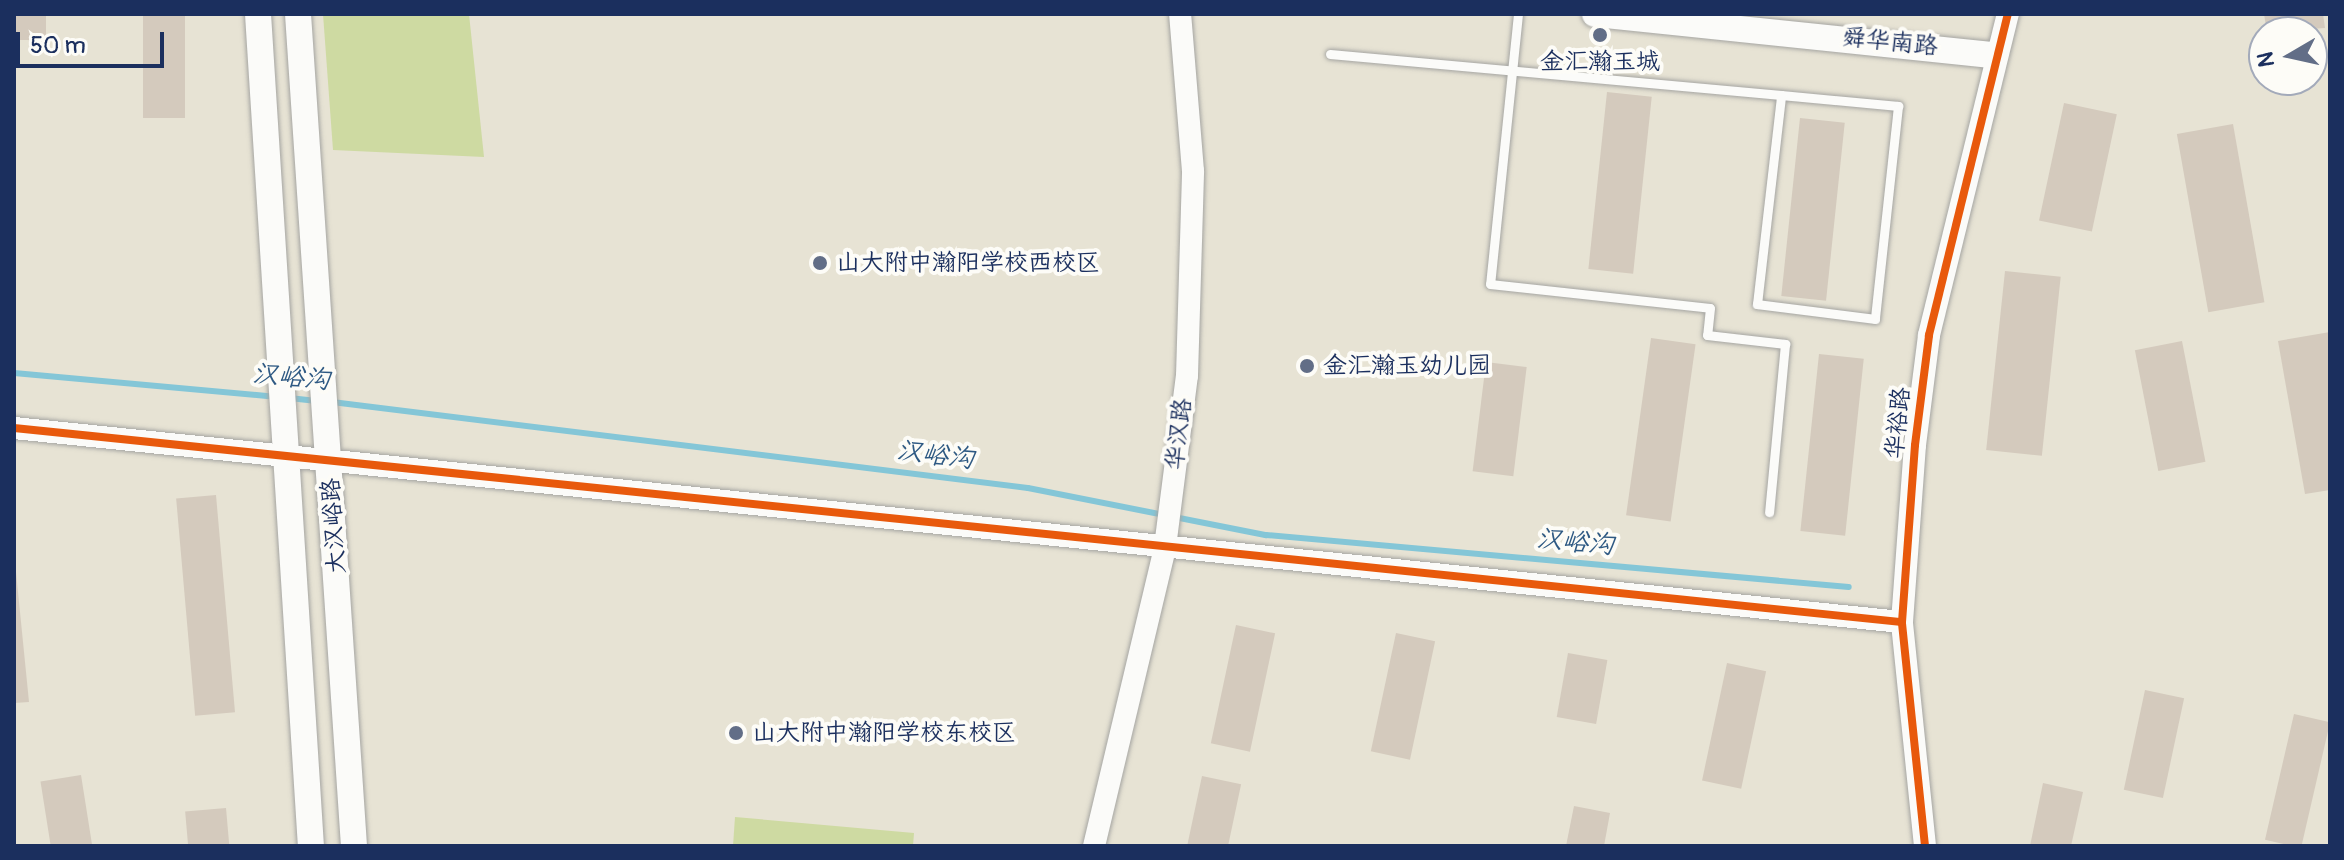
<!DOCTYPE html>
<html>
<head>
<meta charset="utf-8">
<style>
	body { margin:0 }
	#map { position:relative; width:2344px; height:860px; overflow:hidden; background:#e7e3d4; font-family:Pangolin,"LXGW WenKai TC",sans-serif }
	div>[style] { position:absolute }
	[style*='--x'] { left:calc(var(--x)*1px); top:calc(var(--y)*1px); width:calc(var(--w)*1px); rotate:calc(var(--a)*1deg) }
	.green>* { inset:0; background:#cedaa2 }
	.stream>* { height:6px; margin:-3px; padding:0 3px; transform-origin:3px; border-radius:3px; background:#84c6d7 }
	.building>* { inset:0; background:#d4cabd; transform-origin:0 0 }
	.roads { filter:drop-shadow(0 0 2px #a5a5a2) drop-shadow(0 0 2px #a5a5a2) }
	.service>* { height:9px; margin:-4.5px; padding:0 4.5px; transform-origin:4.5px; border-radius:4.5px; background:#fbfbf9 }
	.tertiary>* { height:22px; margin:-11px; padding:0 11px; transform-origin:11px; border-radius:11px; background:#fbfbf9 }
	.secondary>* { height:26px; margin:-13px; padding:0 13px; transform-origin:13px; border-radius:13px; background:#fbfbf9 }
	.cycleway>* { height:8px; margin:-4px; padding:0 4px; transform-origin:4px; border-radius:4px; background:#e8590c }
	.dots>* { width:22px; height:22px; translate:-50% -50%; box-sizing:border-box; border:4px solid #fdfcf7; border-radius:50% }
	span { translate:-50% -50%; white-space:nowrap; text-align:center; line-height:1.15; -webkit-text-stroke:8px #fdfcf7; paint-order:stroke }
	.street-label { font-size:24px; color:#1b2f5e }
	.poi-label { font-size:24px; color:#1b2f5e }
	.left { translate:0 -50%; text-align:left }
	.water-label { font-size:26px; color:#2e5983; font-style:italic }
	.frame { position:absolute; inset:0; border:16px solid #1b2f5e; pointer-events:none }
	.north { position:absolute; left:2248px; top:16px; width:80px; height:80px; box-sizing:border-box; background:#fdfcf7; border:2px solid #a3aaba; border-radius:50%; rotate:261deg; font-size:22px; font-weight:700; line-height:32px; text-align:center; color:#1b2f5e }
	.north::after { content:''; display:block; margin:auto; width:28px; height:36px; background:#626e87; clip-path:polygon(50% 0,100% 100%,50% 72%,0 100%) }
	.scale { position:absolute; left:16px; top:32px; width:148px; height:36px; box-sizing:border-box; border:4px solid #1b2f5e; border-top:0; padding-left:10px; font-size:24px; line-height:28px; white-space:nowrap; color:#1b2f5e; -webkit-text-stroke:6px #fdfcf7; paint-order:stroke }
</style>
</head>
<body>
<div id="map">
	<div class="green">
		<div style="clip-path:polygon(323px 14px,469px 14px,484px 157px,333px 150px)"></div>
		<div style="clip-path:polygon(735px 817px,914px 833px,913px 846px,733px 846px)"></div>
	</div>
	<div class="stream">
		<div style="--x:14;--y:373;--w:264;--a:5.2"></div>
		<div style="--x:289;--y:398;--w:28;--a:6"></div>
		<div style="--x:332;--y:402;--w:701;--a:7.04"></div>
		<div style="--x:1028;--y:488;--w:243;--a:11.2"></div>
		<div style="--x:1266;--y:535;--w:585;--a:5.1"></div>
	</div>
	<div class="building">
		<div style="left:14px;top:14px;width:32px;height:26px"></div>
		<div style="left:143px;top:14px;width:42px;height:104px"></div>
		<div style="clip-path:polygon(2264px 14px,2323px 14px,2325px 28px,2267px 32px)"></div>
		<div style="left:1607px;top:92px;width:45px;height:178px;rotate:6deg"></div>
		<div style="left:2064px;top:103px;width:54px;height:120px;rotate:12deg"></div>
		<div style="left:1800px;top:118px;width:45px;height:179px;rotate:6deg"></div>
		<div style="left:2233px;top:124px;width:181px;height:57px;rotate:80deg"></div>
		<div style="left:2005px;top:271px;width:56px;height:180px;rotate:6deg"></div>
		<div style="clip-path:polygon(2330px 332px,2330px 490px,2305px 494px,2278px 341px)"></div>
		<div style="left:1651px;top:338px;width:45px;height:179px;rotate:8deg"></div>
		<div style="left:2182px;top:341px;width:123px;height:48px;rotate:79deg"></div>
		<div style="left:1819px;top:354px;width:45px;height:178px;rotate:6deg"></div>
		<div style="left:1486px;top:362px;width:41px;height:110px;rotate:7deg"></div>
		<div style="left:216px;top:495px;width:218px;height:40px;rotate:85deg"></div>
		<div style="clip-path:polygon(14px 552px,29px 702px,14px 703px)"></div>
		<div style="left:1236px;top:625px;width:40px;height:121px;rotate:12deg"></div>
		<div style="left:1396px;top:633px;width:40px;height:121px;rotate:12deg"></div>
		<div style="left:1568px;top:653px;width:40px;height:65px;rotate:10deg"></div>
		<div style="left:1727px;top:663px;width:40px;height:120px;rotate:12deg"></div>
		<div style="left:2145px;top:690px;width:40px;height:102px;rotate:12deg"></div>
		<div style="left:2294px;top:714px;width:37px;height:129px;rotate:13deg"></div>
		<div style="left:81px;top:775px;width:72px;height:41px;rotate:81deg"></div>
		<div style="left:1202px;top:776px;width:40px;height:72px;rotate:12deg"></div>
		<div style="clip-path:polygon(2043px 783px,2083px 792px,2071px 846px,2030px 846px)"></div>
		<div style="clip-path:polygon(1574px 806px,1610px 813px,1604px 846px,1566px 846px)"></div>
		<div style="left:226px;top:808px;width:38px;height:41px;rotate:85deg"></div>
	</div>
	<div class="roads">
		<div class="service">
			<div style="--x:1518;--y:14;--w:271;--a:95.9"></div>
			<div style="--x:1490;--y:284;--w:221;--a:6.2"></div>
			<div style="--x:1710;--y:308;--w:27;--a:96"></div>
			<div style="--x:1707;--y:335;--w:79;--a:6.6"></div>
			<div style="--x:1785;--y:344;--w:169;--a:95.4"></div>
			<div style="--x:1330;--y:54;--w:453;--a:5.2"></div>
			<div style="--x:1781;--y:95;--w:118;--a:5.4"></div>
			<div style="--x:1898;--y:106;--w:214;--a:96.2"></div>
			<div style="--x:1875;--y:319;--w:119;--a:-172.8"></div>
			<div style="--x:1757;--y:304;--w:210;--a:-83.4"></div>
		</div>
		<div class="tertiary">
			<div style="--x:14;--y:428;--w:1898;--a:5.87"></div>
			<div style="--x:1094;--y:846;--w:307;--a:-76.6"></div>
			<div style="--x:1165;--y:547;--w:172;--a:-82.7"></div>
			<div style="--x:1187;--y:376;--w:205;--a:-88.3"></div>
			<div style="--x:1193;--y:171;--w:158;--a:-94.7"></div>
			<div style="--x:1925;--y:846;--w:225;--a:-95.9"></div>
			<div style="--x:1902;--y:622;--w:177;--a:-85.8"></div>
			<div style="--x:1915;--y:445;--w:111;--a:-82.7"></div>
			<div style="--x:1929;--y:335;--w:331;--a:-76.2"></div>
		</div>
		<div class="secondary">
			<div style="--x:258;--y:14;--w:834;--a:86.36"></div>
			<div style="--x:298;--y:14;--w:834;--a:86.15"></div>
			<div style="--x:1595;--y:14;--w:400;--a:5.9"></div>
		</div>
	</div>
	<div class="cycleway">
		<div style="--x:14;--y:428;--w:1898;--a:5.87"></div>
		<div style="--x:1925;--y:846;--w:225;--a:-95.9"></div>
		<div style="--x:1902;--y:622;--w:177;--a:-85.8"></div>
		<div style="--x:1915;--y:445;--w:111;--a:-82.7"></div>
		<div style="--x:1929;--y:335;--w:331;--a:-76.2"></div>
	</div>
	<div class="dots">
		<div style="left:1600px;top:35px;background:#626e87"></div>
		<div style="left:820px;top:263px;background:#626e87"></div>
		<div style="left:1307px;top:366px;background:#626e87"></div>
		<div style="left:736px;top:733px;background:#626e87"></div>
	</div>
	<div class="street-label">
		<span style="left:1890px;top:42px;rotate:6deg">舜华南路</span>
		<span style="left:1898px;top:423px;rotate:-84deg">华裕路</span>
		<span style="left:1179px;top:434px;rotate:-83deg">华汉路</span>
		<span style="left:334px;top:526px;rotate:-94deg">大汉峪路</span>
	</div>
	<div class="poi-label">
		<span style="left:1600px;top:62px">金汇瀚玉城</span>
		<span class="left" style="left:836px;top:263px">山大附中瀚阳学校西校区</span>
		<span class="left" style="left:1323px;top:366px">金汇瀚玉幼儿园</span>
		<span class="left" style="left:752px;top:733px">山大附中瀚阳学校东校区</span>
	</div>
	<div class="water-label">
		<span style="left:291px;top:378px;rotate:5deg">汉峪沟</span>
		<span style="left:935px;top:456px;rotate:7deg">汉峪沟</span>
		<span style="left:1575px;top:543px;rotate:5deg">汉峪沟</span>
	</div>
	<div class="frame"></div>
	<div class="north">N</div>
	<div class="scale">50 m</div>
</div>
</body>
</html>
